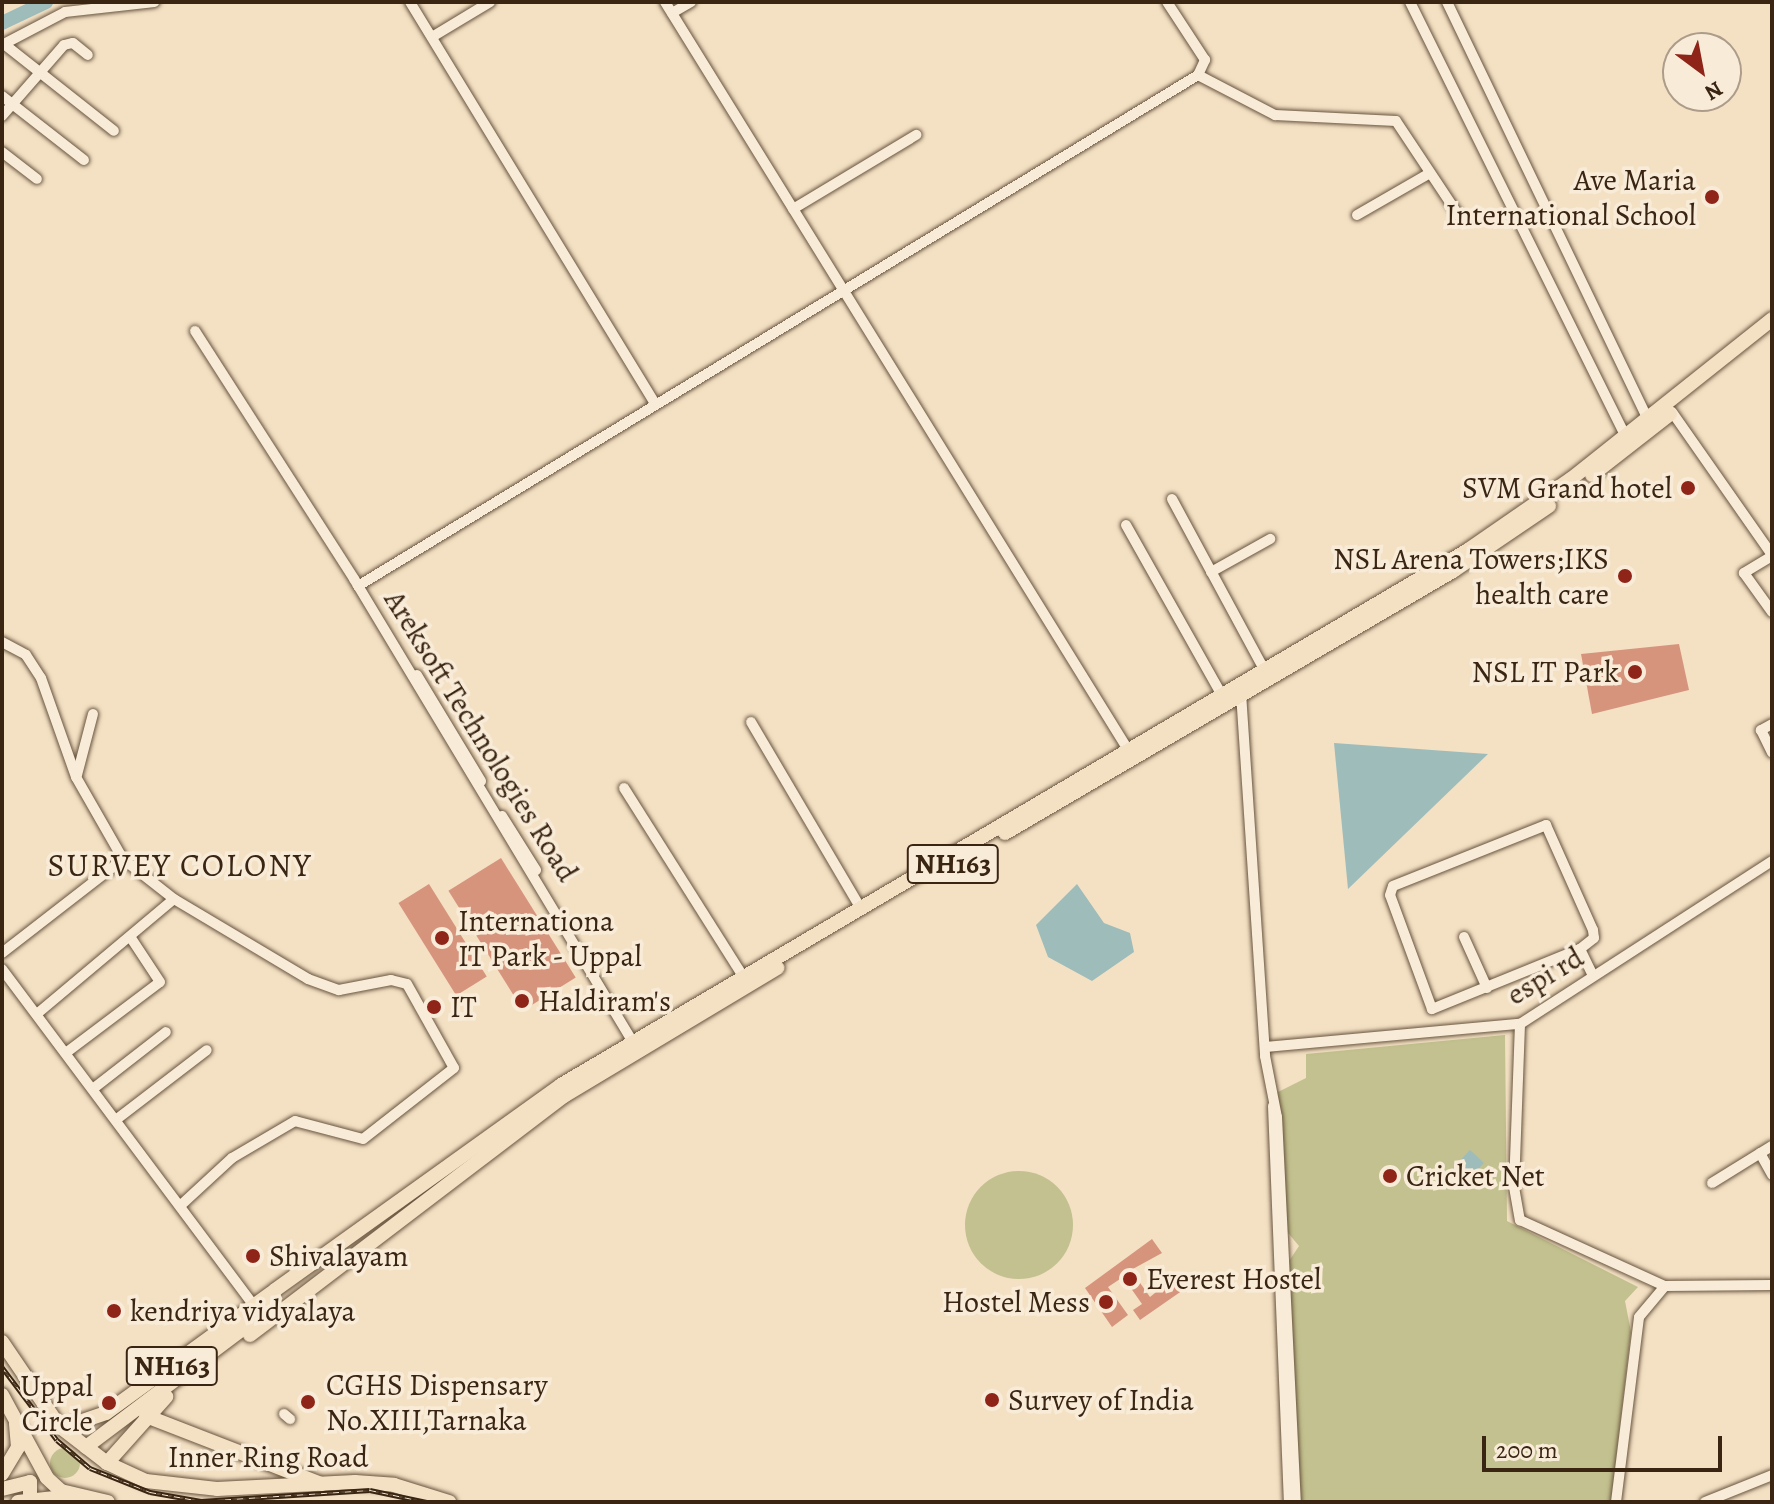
<!DOCTYPE html>
<html>
<head>
<meta charset="utf-8">
<style>
	body { margin:0 }
	#map { position:relative; width:1774px; height:1504px; overflow:hidden; background:#f4e1c4; font-family:Alegreya,serif }
	div>[style] { position:absolute }
	[style*='--x'] { left:calc(var(--x)*1px); top:calc(var(--y)*1px); width:calc(var(--w)*1px); rotate:calc(var(--a)*1deg) }
	.green>* { inset:0; background:#c3c18f }
	.round { border-radius:50% }
	.water>* { inset:0; background:#9ebcba; transform-origin:0 0 }
	.river>* { height:14px; margin:-7px; padding:0 7px; transform-origin:7px; border-radius:7px; background:#9ebcba }
	.building>* { inset:0; background:#d7947d; transform-origin:0 0 }
	.roads { filter:drop-shadow(0 0 2px #68543e) drop-shadow(0 0 2px #68543e) }
	.minor>* { height:10px; margin:-5px; padding:0 5px; transform-origin:5px; border-radius:5px; background:#f8ecd9 }
	.highway>* { height:14px; margin:-7px; padding:0 7px; transform-origin:7px; border-radius:7px; background:#f4e1c4 }
	.rail>* { height:5px; margin-top:-2.5px; transform-origin:0; background:repeating-linear-gradient(90deg,#f8ecd9 0 6px,#392512 0 12px); box-sizing:border-box; border-block:2px solid #392512 }
	.dots>* { width:22px; height:22px; translate:-50% -50%; box-sizing:border-box; border:4px solid #f8ecd9; border-radius:50% }
	span { translate:-50% -50%; white-space:nowrap; text-align:center; line-height:1.15; -webkit-text-stroke:7px #f8ecd9; paint-order:stroke }
	.shield-label span { padding:2px 6px; background:#f8ecd9; border:2px solid; border-radius:6px; -webkit-text-stroke-width:0 }
	.shield-label { font-size:28px; color:#392512; font-weight:700 }
	.poi-label { font-size:30px; color:#392512 }
	.right { translate:-100% -50%; text-align:right }
	.left { translate:0 -50%; text-align:left }
	.street-label { font-size:30px; color:#392512 }
	.neighbourhood-label { font-size:32px; color:#392512; letter-spacing:2px }
	.frame { position:absolute; inset:0; border:4px solid #392512; pointer-events:none }
	.north { position:absolute; left:1662px; top:32px; width:80px; height:80px; box-sizing:border-box; background:#f8ecd9; border:2px solid #ac9c89; border-radius:50%; rotate:148deg; font-size:22px; font-weight:700; line-height:32px; text-align:center; color:#392512 }
	.north::after { content:''; display:block; margin:auto; width:28px; height:36px; background:#8f2418; clip-path:polygon(50% 0,100% 100%,50% 72%,0 100%) }
	.scale { position:absolute; left:1482px; top:1436px; width:240px; height:36px; box-sizing:border-box; border:4px solid #392512; border-top:0; padding-left:10px; font-size:24px; line-height:28px; white-space:nowrap; color:#392512; -webkit-text-stroke:6px #f8ecd9; paint-order:stroke }
</style>
</head>
<body>
<div id="map">
	<div class="green">
		<div style="clip-path:polygon(1505px 1035px,1507px 1221px,1638px 1287px,1625px 1301px,1631px 1332px,1611px 1502px,1299px 1502px,1289px 1261px,1299px 1246px,1284px 1228px,1274px 1094px,1306px 1078px,1306px 1054px)"></div>
		<div class="round" style="left:965px;top:1171px;width:108px;height:108px"></div>
		<div class="round" style="left:50px;top:1448px;width:30px;height:30px"></div>
	</div>
	<div class="water">
		<div style="clip-path:polygon(1334px 743px,1488px 754px,1348px 889px)"></div>
		<div style="clip-path:polygon(1077px 884px,1104px 923px,1130px 933px,1134px 952px,1092px 981px,1048px 957px,1036px 925px)"></div>
		<div style="left:1470px;top:1150px;width:19px;height:35px;rotate:43deg"></div>
	</div>
	<div class="river">
		<div style="--x:2;--y:23;--w:49;--a:-25.5"></div>
	</div>
	<div class="building">
		<div style="clip-path:polygon(1679px 644px,1689px 690px,1592px 714px,1581px 654px)"></div>
		<div style="left:501px;top:858px;width:141px;height:62px;rotate:58deg"></div>
		<div style="left:429px;top:884px;width:109px;height:36px;rotate:58deg"></div>
		<div style="clip-path:polygon(1152px 1239px,1162px 1253px,1131px 1270px,1150px 1297px,1177px 1275px,1186px 1288px,1140px 1320px,1133px 1310px,1142px 1304px,1123px 1277px,1108px 1287px,1128px 1315px,1112px 1327px,1085px 1288px)"></div>
	</div>
	<div class="roads">
		<div class="minor">
			<div style="--x:410;--y:2;--w:471;--a:58.6"></div>
			<div style="--x:665;--y:2;--w:887;--a:58.23"></div>
			<div style="--x:1410;--y:2;--w:484;--a:63.6"></div>
			<div style="--x:1447;--y:2;--w:463;--a:64.3"></div>
			<div style="--x:672;--y:13;--w:22;--a:-30"></div>
			<div style="--x:432;--y:37;--w:68;--a:-31.1"></div>
			<div style="--x:4;--y:44;--w:140;--a:38.3"></div>
			<div style="--x:2;--y:45;--w:71;--a:-27.6"></div>
			<div style="--x:65;--y:12;--w:90;--a:-6.4"></div>
			<div style="--x:1198;--y:75;--w:87;--a:27.5"></div>
			<div style="--x:1275;--y:115;--w:121;--a:2.8"></div>
			<div style="--x:1396;--y:121;--w:114;--a:56.4"></div>
			<div style="--x:2;--y:96;--w:104;--a:38"></div>
			<div style="--x:2;--y:116;--w:94;--a:-48.9"></div>
			<div style="--x:64;--y:45;--w:9;--a:-13"></div>
			<div style="--x:73;--y:43;--w:19;--a:39"></div>
			<div style="--x:2;--y:152;--w:44;--a:37.6"></div>
			<div style="--x:793;--y:209;--w:144;--a:-31"></div>
			<div style="--x:1357;--y:215;--w:84;--a:-29.9"></div>
			<div style="--x:195;--y:331;--w:295;--a:57.3"></div>
			<div style="--x:354;--y:579;--w:537;--a:58.94"></div>
			<div style="--x:1672;--y:412;--w:174;--a:55"></div>
			<div style="--x:1172;--y:499;--w:191;--a:61.6"></div>
			<div style="--x:1126;--y:525;--w:192;--a:60.6"></div>
			<div style="--x:1772;--y:556;--w:33;--a:149"></div>
			<div style="--x:1744;--y:573;--w:48;--a:54.3"></div>
			<div style="--x:1211;--y:572;--w:68;--a:-29.2"></div>
			<div style="--x:358;--y:586;--w:983;--a:-31.31"></div>
			<div style="--x:1198;--y:75;--w:17;--a:-65"></div>
			<div style="--x:1205;--y:60;--w:69;--a:-123.2"></div>
			<div style="--x:2;--y:642;--w:27;--a:28"></div>
			<div style="--x:26;--y:655;--w:27;--a:57"></div>
			<div style="--x:41;--y:678;--w:105;--a:70.5"></div>
			<div style="--x:76;--y:777;--w:95;--a:60.2"></div>
			<div style="--x:123;--y:859;--w:65;--a:38.1"></div>
			<div style="--x:174;--y:899;--w:156;--a:30.8"></div>
			<div style="--x:308;--y:979;--w:33;--a:20"></div>
			<div style="--x:339;--y:990;--w:53;--a:-10.9"></div>
			<div style="--x:391;--y:980;--w:16;--a:14"></div>
			<div style="--x:407;--y:984;--w:96;--a:60.8"></div>
			<div style="--x:454;--y:1068;--w:115;--a:142"></div>
			<div style="--x:363;--y:1139;--w:70;--a:-165.2"></div>
			<div style="--x:295;--y:1121;--w:73;--a:149.6"></div>
			<div style="--x:232;--y:1158;--w:69;--a:137.3"></div>
			<div style="--x:417;--y:675;--w:124;--a:58.9"></div>
			<div style="--x:1241;--y:693;--w:364;--a:86.2"></div>
			<div style="--x:1265;--y:1056;--w:62;--a:78.9"></div>
			<div style="--x:1277;--y:1117;--w:385;--a:87.2"></div>
			<div style="--x:751;--y:722;--w:217;--a:59.5"></div>
			<div style="--x:1772;--y:724;--w:13;--a:151"></div>
			<div style="--x:1761;--y:730;--w:25;--a:64"></div>
			<div style="--x:77;--y:775;--w:63;--a:-75.3"></div>
			<div style="--x:624;--y:788;--w:222;--a:57.7"></div>
			<div style="--x:502;--y:816;--w:64;--a:57.8"></div>
			<div style="--x:1464;--y:937;--w:56;--a:65.7"></div>
			<div style="--x:1580;--y:949;--w:160;--a:157.9"></div>
			<div style="--x:1432;--y:1009;--w:121;--a:-110.2"></div>
			<div style="--x:1390;--y:895;--w:9;--a:-72"></div>
			<div style="--x:1393;--y:886;--w:165;--a:-21.7"></div>
			<div style="--x:1546;--y:825;--w:115;--a:65.9"></div>
			<div style="--x:1593;--y:930;--w:8;--a:83"></div>
			<div style="--x:1594;--y:938;--w:18;--a:142"></div>
			<div style="--x:1580;--y:949;--w:30;--a:64"></div>
			<div style="--x:2;--y:953;--w:153;--a:-37.8"></div>
			<div style="--x:2;--y:969;--w:426;--a:53.2"></div>
			<div style="--x:38;--y:1013;--w:177;--a:-40"></div>
			<div style="--x:1520;--y:1024;--w:163;--a:92.1"></div>
			<div style="--x:1514;--y:1187;--w:34;--a:80"></div>
			<div style="--x:1520;--y:1220;--w:159;--a:24.5"></div>
			<div style="--x:1665;--y:1286;--w:107;--a:-0.5"></div>
			<div style="--x:1265;--y:1047;--w:256;--a:-5.2"></div>
			<div style="--x:1520;--y:1024;--w:300;--a:-32.9"></div>
			<div style="--x:67;--y:1052;--w:116;--a:-37"></div>
			<div style="--x:160;--y:982;--w:53;--a:-123.4"></div>
			<div style="--x:94;--y:1088;--w:91;--a:-37.9"></div>
			<div style="--x:1273;--y:1106;--w:396;--a:87.7"></div>
			<div style="--x:117;--y:1119;--w:113;--a:-37.5"></div>
			<div style="--x:1760;--y:1153;--w:25;--a:61"></div>
			<div style="--x:1712;--y:1183;--w:70;--a:-31.7"></div>
			<div style="--x:284;--y:1414;--w:8;--a:40"></div>
			<div style="--x:1616;--y:1502;--w:186;--a:-82.9"></div>
			<div style="--x:1639;--y:1317;--w:40;--a:-50"></div>
			<div style="--x:1705;--y:1502;--w:72;--a:-21.9"></div>
		</div>
		<div class="highway">
			<div style="--x:1592;--y:475;--w:99;--a:-38"></div>
			<div style="--x:1005;--y:833;--w:519;--a:-30.32"></div>
			<div style="--x:1453;--y:571;--w:116;--a:-34.1"></div>
			<div style="--x:250;--y:1335;--w:395;--a:-37.3"></div>
			<div style="--x:564;--y:1096;--w:249;--a:-31"></div>
			<div style="--x:2;--y:1342;--w:102;--a:55.8"></div>
			<div style="--x:59;--y:1426;--w:61;--a:37.6"></div>
			<div style="--x:107;--y:1463;--w:43;--a:24.8"></div>
			<div style="--x:146;--y:1481;--w:71;--a:6.4"></div>
			<div style="--x:217;--y:1489;--w:138;--a:-2.9"></div>
			<div style="--x:355;--y:1482;--w:39;--a:4"></div>
			<div style="--x:394;--y:1485;--w:58;--a:17.2"></div>
			<div style="--x:2;--y:1395;--w:94;--a:61.5"></div>
			<div style="--x:47;--y:1478;--w:19;--a:43"></div>
			<div style="--x:61;--y:1491;--w:48;--a:13.2"></div>
			<div style="--x:146;--y:1416;--w:188;--a:21.2"></div>
			<div style="--x:62;--y:1428;--w:46;--a:-18.8"></div>
			<div style="--x:106;--y:1413;--w:204;--a:-36"></div>
			<div style="--x:86;--y:1447;--w:214;--a:-37"></div>
			<div style="--x:257;--y:1318;--w:33;--a:-57"></div>
			<div style="--x:275;--y:1290;--w:352;--a:-35.6"></div>
			<div style="--x:561;--y:1085;--w:1053;--a:-30.53"></div>
			<div style="--x:1468;--y:550;--w:125;--a:-34.6"></div>
			<div style="--x:1571;--y:479;--w:257;--a:-38.5"></div>
			<div style="--x:107;--y:1463;--w:89;--a:-48.2"></div>
			<div style="--x:2;--y:1474;--w:31;--a:-59"></div>
			<div style="--x:18;--y:1447;--w:24;--a:-95"></div>
			<div style="--x:2;--y:1489;--w:29;--a:-14"></div>
			<div style="--x:30;--y:1482;--w:18;--a:90"></div>
			<div style="--x:18;--y:1502;--w:55;--a:-6.2"></div>
		</div>
	</div>
	<div class="rail">
		<div style="--x:2;--y:1367;--w:91;--a:53"></div>
		<div style="--x:57;--y:1440;--w:43;--a:40.3"></div>
		<div style="--x:90;--y:1468;--w:65;--a:21.8"></div>
		<div style="--x:150;--y:1492;--w:52;--a:10"></div>
		<div style="--x:201;--y:1501;--w:169;--a:-3.7"></div>
		<div style="--x:370;--y:1490;--w:58;--a:11.9"></div>
	</div>
	<div class="dots">
		<div style="left:1712px;top:197px;background:#8f2418"></div>
		<div style="left:1688px;top:488px;background:#8f2418"></div>
		<div style="left:1625px;top:576px;background:#8f2418"></div>
		<div style="left:1635px;top:672px;background:#8f2418"></div>
		<div style="left:442px;top:938px;background:#8f2418"></div>
		<div style="left:522px;top:1001px;background:#8f2418"></div>
		<div style="left:434px;top:1007px;background:#8f2418"></div>
		<div style="left:1390px;top:1176px;background:#8f2418"></div>
		<div style="left:253px;top:1256px;background:#8f2418"></div>
		<div style="left:1130px;top:1279px;background:#8f2418"></div>
		<div style="left:1106px;top:1302px;background:#8f2418"></div>
		<div style="left:114px;top:1311px;background:#8f2418"></div>
		<div style="left:992px;top:1400px;background:#8f2418"></div>
		<div style="left:308px;top:1402px;background:#8f2418"></div>
		<div style="left:109px;top:1403px;background:#8f2418"></div>
	</div>
	<div class="shield-label">
		<span style="left:953px;top:864px">NH163</span>
		<span style="left:172px;top:1366px">NH163</span>
	</div>
	<div class="poi-label">
		<span class="right" style="left:1696px;top:197px">Ave Maria<br>International School</span>
		<span class="right" style="left:1672px;top:488px">SVM Grand hotel</span>
		<span class="right" style="left:1609px;top:576px">NSL Arena Towers;IKS<br>health care</span>
		<span class="right" style="left:1619px;top:672px">NSL IT Park</span>
		<span class="left" style="left:458px;top:938px">Internationa<br>IT Park - Uppal</span>
		<span class="left" style="left:538px;top:1001px">Haldiram's</span>
		<span class="left" style="left:450px;top:1007px">IT</span>
		<span class="left" style="left:1406px;top:1176px">Cricket Net</span>
		<span class="left" style="left:269px;top:1256px">Shivalayam</span>
		<span class="left" style="left:1146px;top:1279px">Everest Hostel</span>
		<span class="right" style="left:1090px;top:1302px">Hostel Mess</span>
		<span class="left" style="left:130px;top:1311px">kendriya vidyalaya</span>
		<span class="left" style="left:326px;top:1402px">CGHS Dispensary<br>No.XIII,Tarnaka</span>
		<span class="right" style="left:93px;top:1403px">Uppal<br>Circle</span>
		<span class="left" style="left:1008px;top:1400px">Survey of India</span>
	</div>
	<div class="street-label">
		<span style="left:481px;top:736px;rotate:58deg">Areksoft Technologies Road</span>
		<span style="left:1545px;top:976px;rotate:-31deg">espi rd</span>
		<span style="left:268px;top:1457px">Inner Ring Road</span>
	</div>
	<div class="neighbourhood-label">
		<span style="left:180px;top:865px">SURVEY COLONY</span>
	</div>
	<div class="frame"></div>
	<div class="north">N</div>
	<div class="scale">200 m</div>
</div>
</body>
</html>
